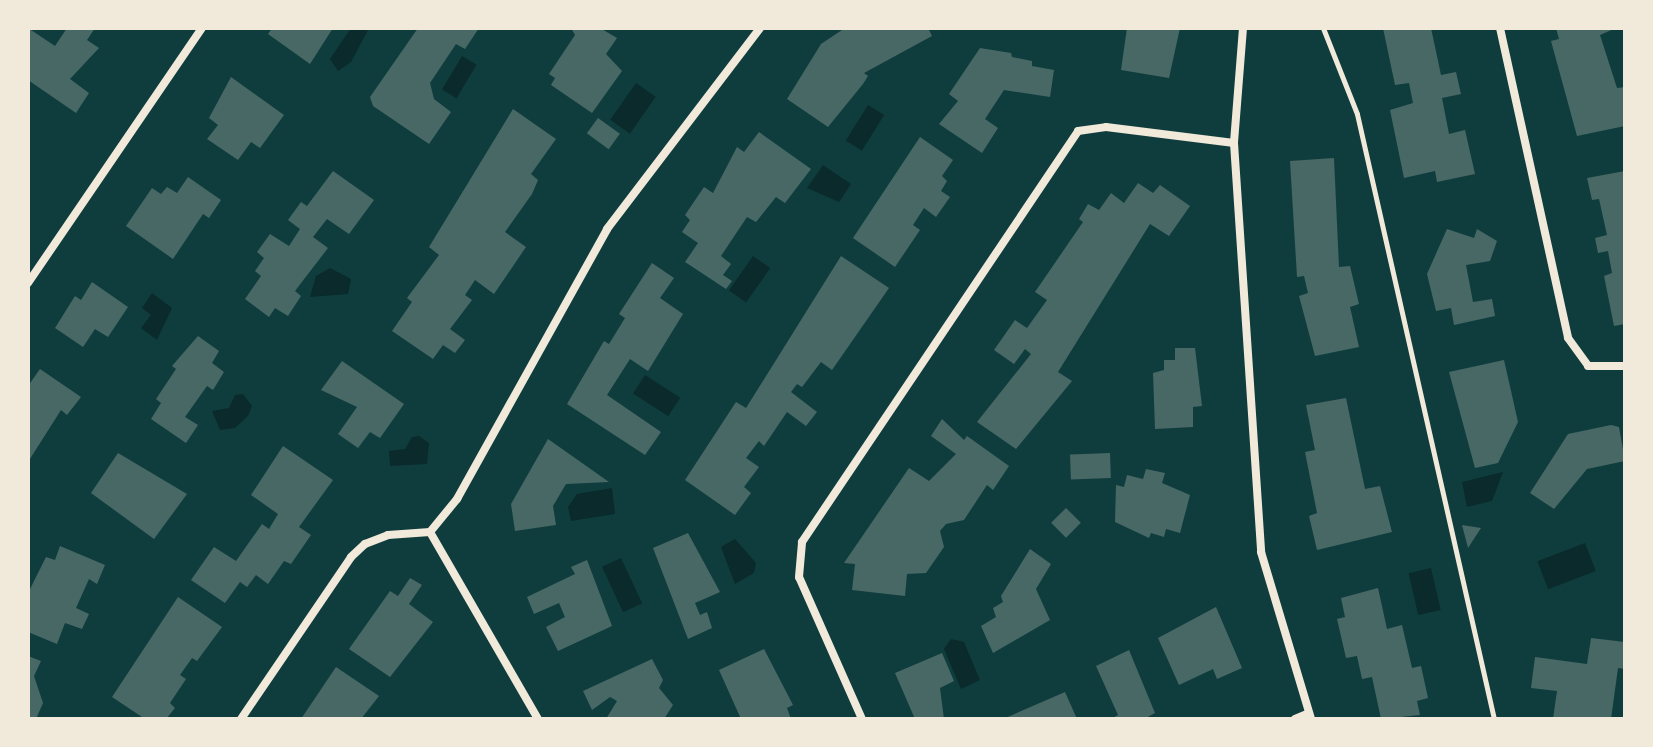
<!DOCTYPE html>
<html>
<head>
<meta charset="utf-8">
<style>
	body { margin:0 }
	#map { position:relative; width:1653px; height:747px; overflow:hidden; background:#0f3d3e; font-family:"Golos Text",sans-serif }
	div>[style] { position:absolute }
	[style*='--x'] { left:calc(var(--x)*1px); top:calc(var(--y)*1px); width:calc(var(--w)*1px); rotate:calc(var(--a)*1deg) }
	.water>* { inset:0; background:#0a2a2b; transform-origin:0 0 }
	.building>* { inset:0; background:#486865; transform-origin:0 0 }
	.path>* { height:5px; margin:-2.5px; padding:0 2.5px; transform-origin:2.5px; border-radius:2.5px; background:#f1e9da }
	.minor>* { height:8px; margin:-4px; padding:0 4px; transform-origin:4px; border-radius:4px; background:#f1e9da }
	span { translate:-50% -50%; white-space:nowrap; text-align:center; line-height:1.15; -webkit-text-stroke:7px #f1e9da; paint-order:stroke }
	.frame { position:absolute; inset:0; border:30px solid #f1e9da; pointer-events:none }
</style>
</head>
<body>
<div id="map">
	<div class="water">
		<div style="clip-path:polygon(351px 28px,368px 30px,351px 62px,338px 71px,330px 59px)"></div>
		<div style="left:462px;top:56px;width:17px;height:39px;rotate:31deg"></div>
		<div style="left:636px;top:83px;width:24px;height:45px;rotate:35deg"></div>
		<div style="left:868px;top:105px;width:19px;height:42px;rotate:32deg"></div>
		<div style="clip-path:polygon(823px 165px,851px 184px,839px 202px,807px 188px)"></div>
		<div style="left:753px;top:256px;width:21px;height:42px;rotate:35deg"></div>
		<div style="clip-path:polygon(330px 268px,351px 279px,348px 294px,310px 297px,316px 276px)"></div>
		<div style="clip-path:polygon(152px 293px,172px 308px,157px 340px,141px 328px,151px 315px,142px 308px)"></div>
		<div style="left:645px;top:375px;width:42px;height:22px;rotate:33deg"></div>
		<div style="clip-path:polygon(243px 394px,252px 406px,248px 416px,235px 428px,220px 430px,212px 411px,229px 408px,235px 395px)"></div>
		<div style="clip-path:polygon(419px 436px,429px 443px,427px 464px,390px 466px,389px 451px,405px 449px,412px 437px)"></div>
		<div style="clip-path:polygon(1503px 472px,1492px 501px,1467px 507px,1462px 482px)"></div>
		<div style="clip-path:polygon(612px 488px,615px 514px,571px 521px,568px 507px,577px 494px)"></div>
		<div style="clip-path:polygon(735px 539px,756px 563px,754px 573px,735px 584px,721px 547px)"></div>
		<div style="left:1585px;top:543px;width:30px;height:51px;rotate:69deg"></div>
		<div style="left:621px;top:558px;width:50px;height:21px;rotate:65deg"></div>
		<div style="left:1431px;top:568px;width:43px;height:23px;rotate:77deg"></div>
		<div style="clip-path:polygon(951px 639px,964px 642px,980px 680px,961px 689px,944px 649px)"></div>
	</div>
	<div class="building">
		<div style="clip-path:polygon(28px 28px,55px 46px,67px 28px,95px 28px,87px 40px,99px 48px,70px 79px,89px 93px,76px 113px,28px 80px)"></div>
		<div style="clip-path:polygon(272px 28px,333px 28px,310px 64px,268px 34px)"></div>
		<div style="clip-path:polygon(418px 28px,479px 28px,465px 49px,456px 44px,430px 83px,434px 99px,451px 112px,429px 144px,373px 106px,370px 97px)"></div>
		<div style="clip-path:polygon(571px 28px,600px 28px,617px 38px,606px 54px,622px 71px,592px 113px,551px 85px,555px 78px,549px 74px,575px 35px)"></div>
		<div style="clip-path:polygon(845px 28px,928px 28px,932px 36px,864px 73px,868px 76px,863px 84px,828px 127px,787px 99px,821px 44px)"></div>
		<div style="clip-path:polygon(1127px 28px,1180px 28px,1169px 78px,1121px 70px)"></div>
		<div style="clip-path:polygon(1383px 28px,1431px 28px,1441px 75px,1456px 72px,1461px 94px,1442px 98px,1449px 134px,1465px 130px,1475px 174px,1437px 182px,1435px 171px,1404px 178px,1390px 110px,1413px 103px,1409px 83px,1395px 85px)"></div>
		<div style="clip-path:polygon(1556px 28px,1616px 28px,1600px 35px,1617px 88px,1625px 87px,1625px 126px,1577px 136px,1551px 41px,1559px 39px)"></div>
		<div style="clip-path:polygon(980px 48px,1011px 53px,1012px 57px,1032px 61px,1032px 66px,1054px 70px,1050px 97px,1004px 90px,985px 119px,998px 128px,982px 153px,939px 124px,958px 101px,949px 94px)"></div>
		<div style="clip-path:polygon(231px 77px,284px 115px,260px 148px,251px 142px,238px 160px,207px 139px,218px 125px,209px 118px)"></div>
		<div style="clip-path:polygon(513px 109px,556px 139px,531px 174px,538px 180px,532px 194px,505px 232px,526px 247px,494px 294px,475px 280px,465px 295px,472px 300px,450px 329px,465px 340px,455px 353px,443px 345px,433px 359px,392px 331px,412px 302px,407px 298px,439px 255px,429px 247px)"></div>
		<div style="left:598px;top:118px;width:27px;height:19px;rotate:36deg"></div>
		<div style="clip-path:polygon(759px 132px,811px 169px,785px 203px,776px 197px,756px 222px,747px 217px,721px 256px,731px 264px,723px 275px,732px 281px,726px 289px,685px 262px,698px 243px,682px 232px,690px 220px,685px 215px,704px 187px,713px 193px,737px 147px,744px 152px)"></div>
		<div style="clip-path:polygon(920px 137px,953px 160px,942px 176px,947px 181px,941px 191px,950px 197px,936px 217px,924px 208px,913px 225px,920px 230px,895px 267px,853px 238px)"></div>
		<div style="clip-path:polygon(1334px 158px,1339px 267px,1350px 266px,1359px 304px,1350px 307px,1359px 347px,1315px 356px,1299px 296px,1308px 293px,1304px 276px,1297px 277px,1290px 161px)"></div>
		<div style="clip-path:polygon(333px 171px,374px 200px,349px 234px,327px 219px,313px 237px,328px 248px,295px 291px,301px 296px,288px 316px,275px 308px,269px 317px,245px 299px,261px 276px,255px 271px,264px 258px,257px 252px,270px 234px,289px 246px,300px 229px,288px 220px,301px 202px,307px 206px)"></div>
		<div style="clip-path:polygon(1625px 171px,1625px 324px,1614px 326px,1604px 276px,1612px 273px,1608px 251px,1598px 253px,1595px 238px,1607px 235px,1599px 199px,1592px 200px,1587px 178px)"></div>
		<div style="clip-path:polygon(188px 177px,221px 200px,209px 218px,203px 214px,173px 259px,126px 226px,152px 188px,161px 194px,167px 187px,177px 193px)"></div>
		<div style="clip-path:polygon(1138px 183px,1153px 193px,1160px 185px,1190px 206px,1169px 236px,1150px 224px,1058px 372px,1072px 381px,1016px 449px,977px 422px,1031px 354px,1025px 349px,1014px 364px,994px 350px,1015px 320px,1027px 328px,1047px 300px,1035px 292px,1083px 222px,1079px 219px,1088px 204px,1099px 210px,1111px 193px,1124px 203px)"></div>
		<div style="clip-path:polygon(1447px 229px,1474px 238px,1477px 229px,1497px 241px,1490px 261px,1466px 265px,1473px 302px,1492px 299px,1495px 316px,1454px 325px,1451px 308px,1436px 311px,1427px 274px)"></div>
		<div style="clip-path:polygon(841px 256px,889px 288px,832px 370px,821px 362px,802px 387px,797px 384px,791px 392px,817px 412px,806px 426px,787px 412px,764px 446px,759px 441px,746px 458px,759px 467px,744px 487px,751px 493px,735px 515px,685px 480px,736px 402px,746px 408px)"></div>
		<div style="clip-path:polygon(652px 263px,674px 278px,660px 298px,683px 314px,648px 371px,630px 359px,607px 395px,661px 432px,645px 455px,567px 404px,604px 341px,609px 344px,625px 318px,619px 314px)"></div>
		<div style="clip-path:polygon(92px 282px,128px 307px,108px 337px,95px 329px,83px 347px,55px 328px,75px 296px,81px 300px)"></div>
		<div style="clip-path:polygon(198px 336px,219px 351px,212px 363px,224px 372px,213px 390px,207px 386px,185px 417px,198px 425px,186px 443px,151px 419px,161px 403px,156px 399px,176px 369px,172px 366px)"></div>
		<div style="clip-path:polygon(1175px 348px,1195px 348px,1202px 406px,1193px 407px,1193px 427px,1155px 429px,1153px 373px,1164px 370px,1164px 360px,1175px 360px)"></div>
		<div style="clip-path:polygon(1504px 360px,1518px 422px,1498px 463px,1475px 468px,1449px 372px)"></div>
		<div style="clip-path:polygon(342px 361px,404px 404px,380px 438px,370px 432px,358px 448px,338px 434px,357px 407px,321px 390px)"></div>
		<div style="clip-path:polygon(40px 369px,81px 397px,67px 415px,61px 410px,28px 462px,28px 386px)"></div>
		<div style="clip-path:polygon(1346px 398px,1365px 489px,1380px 486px,1392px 532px,1317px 550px,1309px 516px,1317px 513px,1305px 452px,1315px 450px,1306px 405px)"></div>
		<div style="clip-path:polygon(942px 419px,964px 440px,967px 436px,1009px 466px,993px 490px,987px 485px,964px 520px,946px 524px,940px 531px,944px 547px,926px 573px,907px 574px,905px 596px,852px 590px,855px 564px,844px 563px,909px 468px,929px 481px,956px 454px,931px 436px)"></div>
		<div style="clip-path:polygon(1611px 425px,1619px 427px,1625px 461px,1587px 469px,1554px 509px,1530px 493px,1568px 434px)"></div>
		<div style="clip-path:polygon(548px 439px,609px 482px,566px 484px,553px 506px,556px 525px,515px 531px,511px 504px)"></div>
		<div style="clip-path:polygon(283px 446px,333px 480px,299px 527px,311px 535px,291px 564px,284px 561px,268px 584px,256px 575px,247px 587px,240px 582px,225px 603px,191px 580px,214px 547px,236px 561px,262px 524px,269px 529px,278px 514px,251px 495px)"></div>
		<div style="clip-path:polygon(118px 453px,187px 494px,154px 539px,91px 493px)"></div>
		<div style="left:1110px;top:453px;width:25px;height:40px;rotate:88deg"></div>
		<div style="clip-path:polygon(1146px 469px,1165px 473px,1162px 483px,1190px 495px,1180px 533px,1166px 529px,1164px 537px,1151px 533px,1149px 538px,1115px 522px,1116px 485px,1124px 487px,1127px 475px,1143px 479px)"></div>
		<div style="left:1066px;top:508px;width:21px;height:21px;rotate:45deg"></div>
		<div style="clip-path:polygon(1462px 525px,1481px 528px,1468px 548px)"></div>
		<div style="clip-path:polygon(688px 533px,720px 592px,695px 603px,700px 615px,707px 612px,712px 628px,688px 639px,653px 548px)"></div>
		<div style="clip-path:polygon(60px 546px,105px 565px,97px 584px,89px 579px,76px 608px,89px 614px,82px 629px,65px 623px,57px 644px,28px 632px,28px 593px,46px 557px,55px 560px)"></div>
		<div style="clip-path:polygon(1030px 549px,1051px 564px,1036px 589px,1050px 620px,993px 653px,981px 626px,996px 617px,993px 608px,1003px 602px,1001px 596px)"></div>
		<div style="clip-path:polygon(587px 560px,612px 626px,558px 651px,546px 627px,565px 617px,559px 603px,534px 614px,527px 597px,575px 574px,571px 567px)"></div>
		<div style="clip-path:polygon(410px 578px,422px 585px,409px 604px,433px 622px,390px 677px,349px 649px,390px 591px,398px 596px)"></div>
		<div style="clip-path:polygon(1378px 588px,1387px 629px,1402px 625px,1412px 668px,1421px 666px,1428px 698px,1417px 701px,1420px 715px,1381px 719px,1372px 677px,1362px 679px,1357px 656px,1346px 658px,1337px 619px,1345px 617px,1341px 598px)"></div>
		<div style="clip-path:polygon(178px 597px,222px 627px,197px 661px,192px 658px,180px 675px,186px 679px,170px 703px,175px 708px,166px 719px,145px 719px,112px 697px)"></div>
		<div style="clip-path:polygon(1216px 607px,1242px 668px,1217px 679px,1213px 669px,1179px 685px,1158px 638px)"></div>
		<div style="clip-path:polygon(1591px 638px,1625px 642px,1625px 669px,1618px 668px,1611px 719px,1553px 719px,1557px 691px,1531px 688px,1535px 657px,1587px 664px)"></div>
		<div style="clip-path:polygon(764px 649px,793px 705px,787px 708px,791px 719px,741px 719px,719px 670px)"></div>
		<div style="clip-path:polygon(1129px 650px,1155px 713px,1144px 719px,1111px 719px,1118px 715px,1096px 666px)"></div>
		<div style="clip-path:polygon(942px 653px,954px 681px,940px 688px,944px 719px,915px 719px,895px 673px)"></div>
		<div style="clip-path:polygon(28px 656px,41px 661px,34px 676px,43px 703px,36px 719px,28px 719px)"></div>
		<div style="clip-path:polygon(652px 659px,663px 680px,659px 688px,673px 705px,664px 719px,606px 719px,617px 701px,610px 697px,592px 710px,583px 691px)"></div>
		<div style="clip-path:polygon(336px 667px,379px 696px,361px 719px,301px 719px)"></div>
		<div style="clip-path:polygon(1065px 692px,1077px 719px,1003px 719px)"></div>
	</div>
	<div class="path">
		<div style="--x:1323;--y:28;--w:92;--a:68.4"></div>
		<div style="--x:1357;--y:114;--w:620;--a:77.24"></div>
	</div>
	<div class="minor">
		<div style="--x:1243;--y:28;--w:115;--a:94.5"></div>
		<div style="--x:1234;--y:143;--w:410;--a:86.2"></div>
		<div style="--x:1261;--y:552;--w:174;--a:73.3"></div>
		<div style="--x:1500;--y:28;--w:317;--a:77.6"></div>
		<div style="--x:1568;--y:338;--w:34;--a:54"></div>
		<div style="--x:1588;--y:366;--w:37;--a:0"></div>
		<div style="--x:28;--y:283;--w:309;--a:-55.7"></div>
		<div style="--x:241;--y:719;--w:196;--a:-55.8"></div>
		<div style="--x:351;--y:557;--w:19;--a:-43"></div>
		<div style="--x:365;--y:544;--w:25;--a:-21"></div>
		<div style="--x:388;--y:535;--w:42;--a:-4.1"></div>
		<div style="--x:538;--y:719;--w:216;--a:-120"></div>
		<div style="--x:430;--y:532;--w:43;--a:-50.7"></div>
		<div style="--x:457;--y:499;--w:309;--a:-60.9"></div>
		<div style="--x:607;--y:229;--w:253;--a:-52.7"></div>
		<div style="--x:862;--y:719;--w:155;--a:-113.9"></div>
		<div style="--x:799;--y:577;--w:35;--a:-85"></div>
		<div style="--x:802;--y:542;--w:495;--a:-56.1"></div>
		<div style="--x:1078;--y:131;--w:28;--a:-8"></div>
		<div style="--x:1106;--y:127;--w:129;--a:7.1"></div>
		<div style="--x:1295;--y:719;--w:15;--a:-23"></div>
	</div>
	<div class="frame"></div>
</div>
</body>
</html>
